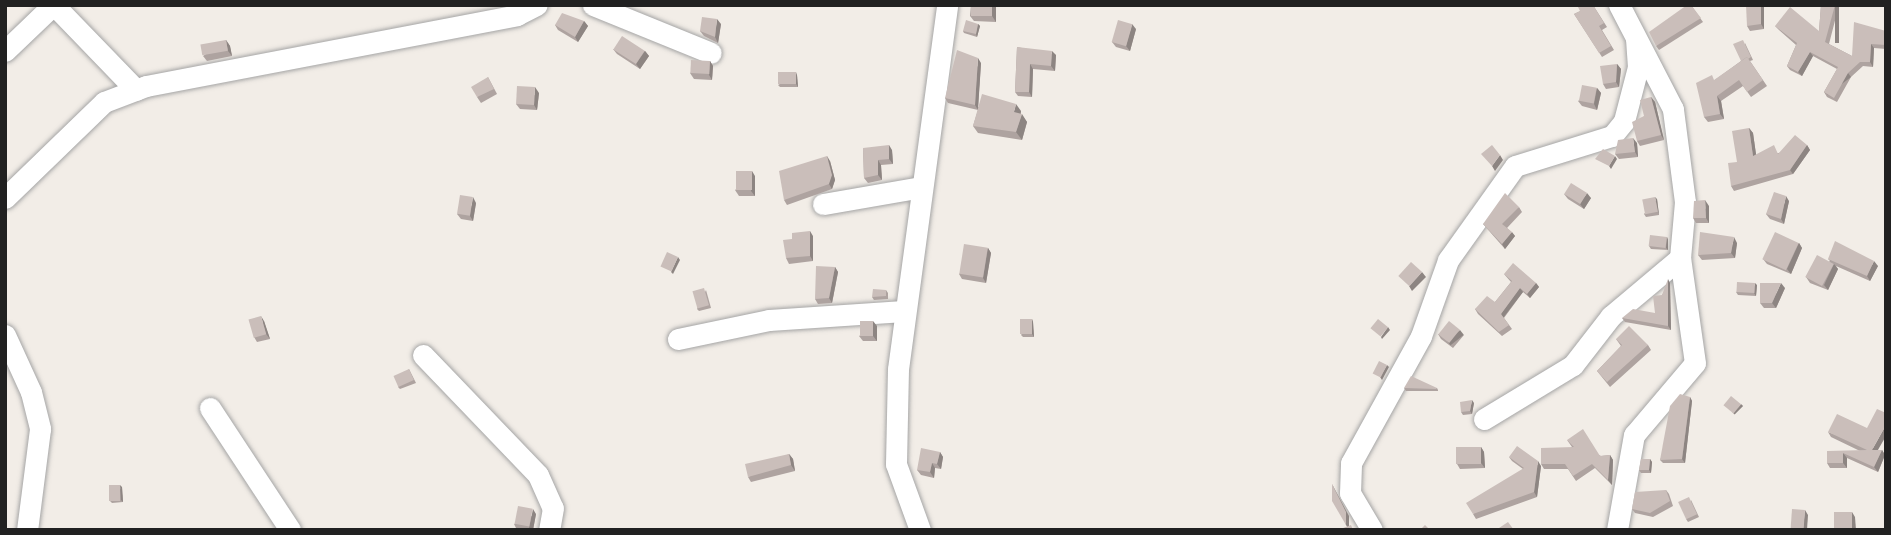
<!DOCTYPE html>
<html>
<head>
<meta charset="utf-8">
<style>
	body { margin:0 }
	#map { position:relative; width:1891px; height:535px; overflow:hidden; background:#f2ede7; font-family:"DM Sans",sans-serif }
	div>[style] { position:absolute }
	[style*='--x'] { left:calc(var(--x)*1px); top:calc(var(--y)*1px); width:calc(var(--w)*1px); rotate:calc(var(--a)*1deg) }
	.roads { filter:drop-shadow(0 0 2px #a5a5a5) drop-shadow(0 0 2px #a5a5a5) }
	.minor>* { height:21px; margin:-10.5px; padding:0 10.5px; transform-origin:10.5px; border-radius:10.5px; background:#fff }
	.wall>* { inset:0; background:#aea3a0; transform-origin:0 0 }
	.shaded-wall>* { inset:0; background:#8d8582; transform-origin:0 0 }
	.building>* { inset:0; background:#cabeba; transform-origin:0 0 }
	span { translate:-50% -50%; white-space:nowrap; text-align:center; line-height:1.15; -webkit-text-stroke:5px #fff; paint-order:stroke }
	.frame { position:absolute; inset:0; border:7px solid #212121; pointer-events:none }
</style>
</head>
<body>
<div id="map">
	<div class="roads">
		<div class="minor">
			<div style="--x:54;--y:5;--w:118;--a:46"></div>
			<div style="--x:593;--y:5;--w:127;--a:22.1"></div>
			<div style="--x:5;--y:51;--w:66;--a:-43.8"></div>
			<div style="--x:5;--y:198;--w:138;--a:-44.1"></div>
			<div style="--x:104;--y:102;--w:45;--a:-20.9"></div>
			<div style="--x:146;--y:86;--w:378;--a:-10.8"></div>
			<div style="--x:517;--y:15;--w:22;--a:-27"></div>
			<div style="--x:823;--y:204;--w:99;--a:-9.8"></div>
			<div style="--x:5;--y:335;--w:63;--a:65.5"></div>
			<div style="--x:31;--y:392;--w:38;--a:76"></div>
			<div style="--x:40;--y:429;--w:102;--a:97.3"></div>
			<div style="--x:678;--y:339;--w:93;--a:-11.8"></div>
			<div style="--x:769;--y:320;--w:135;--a:-3.8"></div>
			<div style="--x:423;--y:355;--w:166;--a:46.2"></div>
			<div style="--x:538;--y:475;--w:36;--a:66"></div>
			<div style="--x:553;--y:508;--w:22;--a:100"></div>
			<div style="--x:210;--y:408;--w:146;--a:56.7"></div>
			<div style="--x:1484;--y:419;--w:104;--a:-31.2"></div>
			<div style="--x:1573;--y:365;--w:62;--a:-52.2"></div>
			<div style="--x:1611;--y:316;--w:90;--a:-40"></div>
			<div style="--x:920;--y:530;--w:70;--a:-110"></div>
			<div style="--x:896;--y:464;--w:95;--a:-88.8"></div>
			<div style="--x:898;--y:369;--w:367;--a:-82.3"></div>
			<div style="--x:1372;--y:530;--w:43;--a:-120.7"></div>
			<div style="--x:1350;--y:493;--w:30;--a:-88"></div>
			<div style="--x:1351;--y:463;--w:145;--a:-61.1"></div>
			<div style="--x:1421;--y:336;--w:81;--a:-70.4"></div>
			<div style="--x:1448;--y:260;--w:115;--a:-54.5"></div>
			<div style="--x:1515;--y:166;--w:102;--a:-17.2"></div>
			<div style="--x:1612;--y:136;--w:19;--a:-51"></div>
			<div style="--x:1624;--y:121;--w:56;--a:-75.5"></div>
			<div style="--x:1638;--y:67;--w:28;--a:-94"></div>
			<div style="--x:1617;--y:530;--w:97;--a:-79.9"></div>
			<div style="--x:1634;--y:435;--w:94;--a:-49.7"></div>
			<div style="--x:1695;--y:363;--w:106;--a:-98.1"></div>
			<div style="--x:1680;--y:258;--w:56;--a:-84.9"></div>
			<div style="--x:1685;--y:202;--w:94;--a:-97.4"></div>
			<div style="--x:1673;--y:109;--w:117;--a:-117.4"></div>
		</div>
	</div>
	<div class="wall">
		<div style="left:834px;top:5px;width:30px;height:2px"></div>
		<div style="clip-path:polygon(971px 5px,996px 5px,996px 22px,974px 21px,970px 16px)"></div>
		<div style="clip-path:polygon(1593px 5px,1607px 27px,1602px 30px,1614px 50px,1602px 57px,1574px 14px)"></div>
		<div style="clip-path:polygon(1691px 5px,1703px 22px,1659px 50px,1656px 46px)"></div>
		<div style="clip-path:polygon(1764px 5px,1764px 29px,1750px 31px,1747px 26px)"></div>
		<div style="clip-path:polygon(1821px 5px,1839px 5px,1829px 44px,1852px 56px,1886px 31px,1886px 49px,1874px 48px,1873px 67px,1863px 66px,1851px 77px,1837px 102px,1827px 97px,1824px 92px,1837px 69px,1813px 56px,1802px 76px,1790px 70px,1787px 66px,1796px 45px,1779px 30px,1775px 26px,1819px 31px)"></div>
		<div style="clip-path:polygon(584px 21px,588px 26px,578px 42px,558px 30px,555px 25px)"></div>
		<div style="clip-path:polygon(721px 24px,718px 43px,704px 36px,700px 31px)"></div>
		<div style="clip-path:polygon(978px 24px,980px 26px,977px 37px,964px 33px,963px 31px)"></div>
		<div style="clip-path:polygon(1136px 29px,1130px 51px,1116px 47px,1112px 42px)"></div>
		<div style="clip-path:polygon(226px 40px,230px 46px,232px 56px,207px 61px,203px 56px)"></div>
		<div style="clip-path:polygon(1745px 43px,1753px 60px,1750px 61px,1767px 86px,1751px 97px,1743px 86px,1721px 101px,1724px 119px,1708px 122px,1704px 117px,1715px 80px,1741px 61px)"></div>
		<div style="clip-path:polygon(1017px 47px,1056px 55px,1055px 71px,1033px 69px,1032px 97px,1018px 96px,1015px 92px)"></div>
		<div style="clip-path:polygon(613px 49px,645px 51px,649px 56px,640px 69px,617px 54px)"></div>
		<div style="clip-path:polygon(710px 61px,713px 66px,712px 80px,694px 79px,690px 73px)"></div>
		<div style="clip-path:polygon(981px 63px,978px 107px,1021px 111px,1021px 114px,1027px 122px,1022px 140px,978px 133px,973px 126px,978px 110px,948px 103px,945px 98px)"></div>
		<div style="clip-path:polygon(1617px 64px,1621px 69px,1619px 87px,1606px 89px,1603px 84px)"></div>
		<div style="clip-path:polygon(797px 75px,798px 87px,780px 87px,778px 85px)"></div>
		<div style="clip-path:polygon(488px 77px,497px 94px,481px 103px,477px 97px)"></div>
		<div style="clip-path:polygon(1597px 88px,1601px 93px,1597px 110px,1582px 106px,1578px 101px)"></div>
		<div style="clip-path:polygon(539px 93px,537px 110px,520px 109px,516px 104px)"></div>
		<div style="clip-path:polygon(1651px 97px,1655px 102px,1664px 140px,1640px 146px,1637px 141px,1644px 116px)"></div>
		<div style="clip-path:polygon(1749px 128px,1753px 133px,1756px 155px,1779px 153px,1807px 145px,1810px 150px,1793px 174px,1734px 191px,1731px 186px,1737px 162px)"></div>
		<div style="clip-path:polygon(1637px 143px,1638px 157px,1619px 159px,1615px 154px)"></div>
		<div style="clip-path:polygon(863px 148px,892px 150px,893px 164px,881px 165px,882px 180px,868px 183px,864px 178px)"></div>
		<div style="clip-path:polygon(830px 161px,835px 180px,832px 189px,787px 205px,784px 200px)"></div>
		<div style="clip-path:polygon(755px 176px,755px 196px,739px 196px,735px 190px)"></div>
		<div style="clip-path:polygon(1564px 194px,1591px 198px,1584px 209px,1568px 199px)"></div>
		<div style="clip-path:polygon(1657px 199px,1659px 215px,1646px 217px,1644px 214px)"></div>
		<div style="clip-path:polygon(1789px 201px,1784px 224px,1770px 219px,1766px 214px)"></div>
		<div style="clip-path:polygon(476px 203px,473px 221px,461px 219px,457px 214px)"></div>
		<div style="clip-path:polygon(1709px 206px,1709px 223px,1696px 223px,1693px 218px)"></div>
		<div style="clip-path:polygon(1519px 207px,1522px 212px,1507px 228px,1515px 236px,1505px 249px,1483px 224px)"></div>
		<div style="clip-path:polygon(813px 236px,813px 261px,789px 264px,786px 258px)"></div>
		<div style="clip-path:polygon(1667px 237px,1668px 240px,1668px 250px,1651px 249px,1649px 246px)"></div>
		<div style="clip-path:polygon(1737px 243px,1735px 258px,1702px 260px,1698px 255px)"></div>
		<div style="clip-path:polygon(1799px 243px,1802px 248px,1791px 274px,1767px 264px,1763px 259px)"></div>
		<div style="clip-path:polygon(988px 248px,991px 253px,986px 283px,962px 279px,959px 274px)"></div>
		<div style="clip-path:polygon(1828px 259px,1878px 266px,1870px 281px,1836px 266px,1838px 269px,1828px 290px,1810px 283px,1806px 277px,1830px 261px)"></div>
		<div style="clip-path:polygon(835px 267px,838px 272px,832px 303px,818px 304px,815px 299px)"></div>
		<div style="clip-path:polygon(1504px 274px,1536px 283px,1539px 287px,1530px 298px,1523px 292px,1504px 318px,1512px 329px,1502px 336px,1478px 314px,1475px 309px,1495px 302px,1511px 282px)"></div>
		<div style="clip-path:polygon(1670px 283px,1671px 330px,1625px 322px,1622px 318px,1655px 313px,1662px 295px)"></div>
		<div style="clip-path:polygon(1757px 285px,1756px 296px,1738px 295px,1736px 292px)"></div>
		<div style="clip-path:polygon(1785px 288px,1776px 308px,1764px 308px,1760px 303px)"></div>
		<div style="clip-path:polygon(706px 290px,711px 308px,699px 311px,697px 309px)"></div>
		<div style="clip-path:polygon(886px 290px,888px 293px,888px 299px,874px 300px,872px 297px)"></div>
		<div style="clip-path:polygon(1032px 319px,1033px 322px,1034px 337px,1023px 337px,1021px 335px)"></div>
		<div style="clip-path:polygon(264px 321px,270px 339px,257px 342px,254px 337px)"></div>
		<div style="clip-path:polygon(877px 326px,877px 341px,863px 341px,859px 336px)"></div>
		<div style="clip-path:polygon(1438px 334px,1464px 335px,1453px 348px,1441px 339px)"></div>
		<div style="clip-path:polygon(1616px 339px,1648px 345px,1651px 350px,1610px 387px,1597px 371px,1621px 346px)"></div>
		<div style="clip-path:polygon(409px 369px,416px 383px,400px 389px,398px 387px)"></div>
		<div style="clip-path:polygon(1404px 388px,1437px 388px,1438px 390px,1438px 391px,1406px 391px)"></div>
		<div style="clip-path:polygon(1690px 397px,1692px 401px,1685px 463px,1663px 463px,1660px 460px)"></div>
		<div style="clip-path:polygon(1474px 403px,1472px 414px,1463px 415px,1461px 412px)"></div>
		<div style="clip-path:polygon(1828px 432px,1878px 450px,1882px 450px,1885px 455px,1878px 472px,1847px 458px,1847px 468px,1830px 468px,1827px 463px,1827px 451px,1860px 451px,1831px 437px)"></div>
		<div style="clip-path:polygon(1567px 440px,1601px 456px,1610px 455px,1613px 460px,1612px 485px,1595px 468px,1576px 481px,1568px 469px,1544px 469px,1541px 464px,1572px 447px)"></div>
		<div style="clip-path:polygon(1481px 447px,1484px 452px,1485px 468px,1460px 469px,1457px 464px)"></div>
		<div style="clip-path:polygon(940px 452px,943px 457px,941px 469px,935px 468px,934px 478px,921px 475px,917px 470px)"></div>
		<div style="clip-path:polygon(789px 454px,793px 459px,795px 471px,751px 482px,748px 477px)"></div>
		<div style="clip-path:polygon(1509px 457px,1541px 466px,1537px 497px,1476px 519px,1473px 514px,1523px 469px,1512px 461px)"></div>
		<div style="clip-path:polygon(1650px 459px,1652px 462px,1651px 473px,1641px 473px,1639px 470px)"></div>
		<div style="clip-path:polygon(122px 487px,123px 502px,112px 503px,110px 501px)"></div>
		<div style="clip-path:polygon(1666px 490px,1669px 494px,1673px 506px,1653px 517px,1635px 513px,1632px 509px)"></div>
		<div style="clip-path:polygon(1691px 500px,1699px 517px,1688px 522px,1686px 519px)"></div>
		<div style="clip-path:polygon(536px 514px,533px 530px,517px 530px,514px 524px)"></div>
	</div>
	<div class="shaded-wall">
		<div style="clip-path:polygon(992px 5px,996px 5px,996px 22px,992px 16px)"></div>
		<div style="clip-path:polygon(1761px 5px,1764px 5px,1764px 29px,1761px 24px)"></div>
		<div style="left:1835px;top:5px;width:4px;height:38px"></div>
		<div style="clip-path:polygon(717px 19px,721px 24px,718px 43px,715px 37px)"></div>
		<div style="clip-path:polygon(584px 21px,588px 26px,578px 42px,575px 37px)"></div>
		<div style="clip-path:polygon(978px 24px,980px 26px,977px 37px,976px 34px)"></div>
		<div style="clip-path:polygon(1132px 24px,1136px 29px,1130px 51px,1126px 46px)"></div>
		<div style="clip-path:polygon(226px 40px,230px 46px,232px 56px,228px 51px)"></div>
		<div style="clip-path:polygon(1871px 44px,1874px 48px,1873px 67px,1870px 62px)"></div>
		<div style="clip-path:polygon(645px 51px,649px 56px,640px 69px,636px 64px)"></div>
		<div style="clip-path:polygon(1052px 51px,1056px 55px,1055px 71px,1051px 66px)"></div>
		<div style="clip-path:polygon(1810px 52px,1813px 56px,1802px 76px,1798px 72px)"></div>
		<div style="clip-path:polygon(978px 58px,981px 63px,978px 110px,975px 105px)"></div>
		<div style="clip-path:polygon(710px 61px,713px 66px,712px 80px,709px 75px)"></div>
		<div style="clip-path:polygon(1030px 64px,1033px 69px,1032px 97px,1029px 92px)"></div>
		<div style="clip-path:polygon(1617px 64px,1621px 69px,1619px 87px,1616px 82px)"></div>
		<div style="clip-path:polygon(796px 72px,797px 75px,798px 87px,796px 84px)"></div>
		<div style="left:1848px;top:73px;width:5px;height:29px;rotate:53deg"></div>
		<div style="clip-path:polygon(535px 87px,539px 93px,537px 110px,534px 105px)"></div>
		<div style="clip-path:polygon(1597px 88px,1601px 93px,1597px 110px,1594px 104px)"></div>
		<div style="clip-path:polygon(1717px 96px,1721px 101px,1724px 119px,1720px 114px)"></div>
		<div style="clip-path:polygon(1651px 97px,1655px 102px,1664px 140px,1661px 135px)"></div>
		<div style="clip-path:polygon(1016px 104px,1021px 111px,1019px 119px,1014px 112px)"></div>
		<div style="clip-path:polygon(1022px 114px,1027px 122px,1022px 140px,1016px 132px)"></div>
		<div style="clip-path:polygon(1749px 128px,1753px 133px,1757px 161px,1753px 156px)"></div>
		<div style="clip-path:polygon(1633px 138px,1637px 143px,1638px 157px,1635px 152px)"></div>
		<div style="clip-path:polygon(889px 145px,892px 150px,893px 164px,889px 159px)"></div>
		<div style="clip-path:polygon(1807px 145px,1810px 150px,1793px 174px,1790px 170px)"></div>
		<div style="clip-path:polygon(1500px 155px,1503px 160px,1495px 171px,1492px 166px)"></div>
		<div style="clip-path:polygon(827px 156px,830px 161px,835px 180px,832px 189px,829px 184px)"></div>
		<div style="clip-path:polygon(1615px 156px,1617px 159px,1611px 169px,1609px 166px)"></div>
		<div style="clip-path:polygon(878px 160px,881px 165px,882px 180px,878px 175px)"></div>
		<div style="clip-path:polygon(752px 171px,755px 176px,755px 196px,751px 191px)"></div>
		<div style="clip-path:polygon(1587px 193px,1591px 198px,1584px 209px,1580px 204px)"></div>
		<div style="clip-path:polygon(1786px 196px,1789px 201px,1784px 224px,1781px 219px)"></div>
		<div style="clip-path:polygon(473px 197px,476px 203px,473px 221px,470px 216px)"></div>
		<div style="clip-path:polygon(1655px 197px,1657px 199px,1659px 215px,1658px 212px)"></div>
		<div style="clip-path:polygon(1705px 200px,1709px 206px,1709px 223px,1706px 218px)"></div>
		<div style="clip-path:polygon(810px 231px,813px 236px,813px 261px,810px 256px)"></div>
		<div style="clip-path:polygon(1512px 232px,1515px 236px,1505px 249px,1502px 244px)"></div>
		<div style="clip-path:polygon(1667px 237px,1668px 240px,1668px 250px,1666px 248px)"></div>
		<div style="clip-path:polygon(1734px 237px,1737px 243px,1735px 258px,1731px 253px)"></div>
		<div style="clip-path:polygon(1799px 243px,1802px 248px,1791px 274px,1787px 269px)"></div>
		<div style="clip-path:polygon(988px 248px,991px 253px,986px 283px,983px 278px)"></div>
		<div style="clip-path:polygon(678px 257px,680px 260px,673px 274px,671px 272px)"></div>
		<div style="clip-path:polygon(1874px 261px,1878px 266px,1870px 281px,1867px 276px)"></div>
		<div style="clip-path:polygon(1834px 264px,1838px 269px,1828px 290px,1824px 285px)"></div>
		<div style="clip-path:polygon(835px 267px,838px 272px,832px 303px,829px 298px)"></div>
		<div style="clip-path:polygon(1422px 272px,1426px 277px,1412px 291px,1409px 286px)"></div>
		<div style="clip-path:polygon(1668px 279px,1670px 283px,1671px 330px,1668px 326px)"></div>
		<div style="clip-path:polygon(1536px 283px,1539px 287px,1530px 298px,1527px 294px)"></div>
		<div style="clip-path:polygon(1755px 283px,1757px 285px,1756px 296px,1754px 293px)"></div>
		<div style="clip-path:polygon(1781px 283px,1785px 288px,1776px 308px,1772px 303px)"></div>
		<div style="clip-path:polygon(1520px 288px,1523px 292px,1503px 318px,1501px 314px)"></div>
		<div style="clip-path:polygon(261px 316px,264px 321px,270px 339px,266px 334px)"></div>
		<div style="clip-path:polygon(1032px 319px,1033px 322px,1034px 337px,1032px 334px)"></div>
		<div style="clip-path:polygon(873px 321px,877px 326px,877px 341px,873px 336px)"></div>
		<div style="clip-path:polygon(1388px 327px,1390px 330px,1382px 339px,1381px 337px)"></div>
		<div style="left:1460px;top:330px;width:6px;height:17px;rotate:51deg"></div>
		<div style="clip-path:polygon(1387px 365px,1389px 367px,1382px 380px,1380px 377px)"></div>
		<div style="clip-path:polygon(1690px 397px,1692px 401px,1685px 463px,1682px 459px)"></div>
		<div style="clip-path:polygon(1472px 400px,1474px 403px,1472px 414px,1470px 411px)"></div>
		<div style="left:1741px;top:404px;width:3px;height:12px;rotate:45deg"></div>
		<div style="clip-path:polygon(1886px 425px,1886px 436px,1875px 455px,1872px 450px)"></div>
		<div style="clip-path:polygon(1481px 447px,1484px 452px,1485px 468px,1481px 463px)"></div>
		<div style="clip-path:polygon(1882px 450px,1885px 455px,1878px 472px,1874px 467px)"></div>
		<div style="clip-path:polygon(940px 452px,943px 457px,941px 469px,937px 464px)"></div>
		<div style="clip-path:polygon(1843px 453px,1847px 458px,1847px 468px,1843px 463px)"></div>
		<div style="clip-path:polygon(789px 454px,793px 459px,795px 471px,791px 465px)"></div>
		<div style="clip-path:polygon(1610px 455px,1613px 460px,1612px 485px,1608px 480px)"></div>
		<div style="clip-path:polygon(1650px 459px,1652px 462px,1651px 473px,1649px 470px)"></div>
		<div style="clip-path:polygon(1538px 461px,1541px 466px,1537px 497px,1534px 492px)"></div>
		<div style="clip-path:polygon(932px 463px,935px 468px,934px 478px,930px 472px)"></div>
		<div style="clip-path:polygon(1332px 484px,1349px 516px,1349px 530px,1346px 525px)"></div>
		<div style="clip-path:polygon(120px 485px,122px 487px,123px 502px,121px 500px)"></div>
		<div style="clip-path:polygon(533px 509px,536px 514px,533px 530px,530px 530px,529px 528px)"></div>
		<div style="clip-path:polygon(1805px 510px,1808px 515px,1807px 530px,1803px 529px)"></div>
		<div style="clip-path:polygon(1852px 512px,1855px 517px,1856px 530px,1852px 530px)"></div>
	</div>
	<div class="building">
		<div style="left:971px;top:5px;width:21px;height:11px"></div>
		<div style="clip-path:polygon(1577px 5px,1593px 5px,1604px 23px,1599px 26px,1611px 46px,1599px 53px,1574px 14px,1580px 11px)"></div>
		<div style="clip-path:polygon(1687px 5px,1691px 5px,1701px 18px,1656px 46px,1649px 32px)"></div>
		<div style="clip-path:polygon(1746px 5px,1761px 5px,1761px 24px,1747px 26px)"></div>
		<div style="clip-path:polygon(1821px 5px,1835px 5px,1825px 42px,1852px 56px,1854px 22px,1886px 31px,1886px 45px,1871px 44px,1870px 62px,1860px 62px,1848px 73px,1834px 98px,1824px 92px,1838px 67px,1810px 52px,1798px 72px,1787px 66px,1797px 43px,1775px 26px,1790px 7px,1819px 31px)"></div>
		<div style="clip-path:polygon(562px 13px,584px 21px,575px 37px,555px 25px)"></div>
		<div style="clip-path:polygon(702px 17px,717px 19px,715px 37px,700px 31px)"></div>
		<div style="clip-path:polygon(966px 20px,978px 24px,976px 34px,963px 31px)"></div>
		<div style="left:1118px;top:20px;width:15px;height:23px;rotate:16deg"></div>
		<div style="left:622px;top:36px;width:27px;height:16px;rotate:33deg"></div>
		<div style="left:226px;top:40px;width:11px;height:26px;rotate:80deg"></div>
		<div style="clip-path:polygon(1743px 40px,1751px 57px,1748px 59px,1747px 57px,1741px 61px,1733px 44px)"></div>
		<div style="clip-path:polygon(1017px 47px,1052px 51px,1051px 66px,1030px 64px,1029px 92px,1015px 92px)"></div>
		<div style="clip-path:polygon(957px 50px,978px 58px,975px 105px,945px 98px)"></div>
		<div style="clip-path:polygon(1747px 57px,1763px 80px,1747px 92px,1739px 80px,1717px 96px,1720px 114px,1704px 117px,1696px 83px,1712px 75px,1714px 80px)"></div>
		<div style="left:691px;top:60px;width:19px;height:13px;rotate:3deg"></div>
		<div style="clip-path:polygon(1617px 64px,1616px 82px,1603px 84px,1600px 66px)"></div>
		<div style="left:796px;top:72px;width:12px;height:18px;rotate:90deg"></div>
		<div style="clip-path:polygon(488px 77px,494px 89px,477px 97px,471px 87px)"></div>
		<div style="left:1582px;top:85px;width:15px;height:16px;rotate:11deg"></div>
		<div style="left:517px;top:86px;width:18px;height:18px;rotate:3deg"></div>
		<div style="clip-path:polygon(982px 94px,1016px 104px,1014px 112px,1022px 114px,1016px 132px,973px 126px)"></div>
		<div style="clip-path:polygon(1651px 97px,1661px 135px,1637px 141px,1632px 122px,1644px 116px,1640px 100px)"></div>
		<div style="clip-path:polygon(1749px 128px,1753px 156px,1774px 145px,1778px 154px,1795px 135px,1807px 145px,1790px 170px,1731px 186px,1728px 163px,1737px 162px,1732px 131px)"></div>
		<div style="clip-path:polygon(1633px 138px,1635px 152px,1615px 154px,1618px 140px)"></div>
		<div style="clip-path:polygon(889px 145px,889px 159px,878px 160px,878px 175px,864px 178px,863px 148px)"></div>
		<div style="clip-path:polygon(1492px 145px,1500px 155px,1492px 166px,1481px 154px)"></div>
		<div style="clip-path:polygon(1603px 149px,1615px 156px,1609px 166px,1595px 159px)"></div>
		<div style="clip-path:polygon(827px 156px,832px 175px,829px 184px,784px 200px,779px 171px)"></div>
		<div style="left:736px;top:171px;width:16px;height:19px"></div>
		<div style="left:1571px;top:183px;width:19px;height:13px;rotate:32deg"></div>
		<div style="clip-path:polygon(1774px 192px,1786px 196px,1781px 219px,1766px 214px)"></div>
		<div style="clip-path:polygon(1505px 193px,1519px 207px,1502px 224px,1512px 232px,1502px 244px,1483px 224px)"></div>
		<div style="left:460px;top:195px;width:13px;height:19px;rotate:9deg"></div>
		<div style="left:1655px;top:197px;width:15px;height:13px;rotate:79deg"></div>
		<div style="clip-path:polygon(1705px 200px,1706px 218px,1693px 218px,1694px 201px)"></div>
		<div style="clip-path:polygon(810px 231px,810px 256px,786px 258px,783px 240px,792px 239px,792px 233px)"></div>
		<div style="clip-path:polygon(1700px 232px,1734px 237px,1731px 253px,1698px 255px)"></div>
		<div style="left:1775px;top:232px;width:26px;height:30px;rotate:25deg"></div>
		<div style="left:1650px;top:235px;width:17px;height:11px;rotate:7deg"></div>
		<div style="clip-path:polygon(1835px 241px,1874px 261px,1867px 276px,1828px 259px)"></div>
		<div style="left:964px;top:244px;width:24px;height:30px;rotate:9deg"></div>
		<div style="left:667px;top:252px;width:12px;height:16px;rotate:24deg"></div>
		<div style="left:1817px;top:255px;width:19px;height:25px;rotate:28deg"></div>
		<div style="left:1411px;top:262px;width:15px;height:19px;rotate:42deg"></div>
		<div style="clip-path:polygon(1513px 263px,1536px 283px,1527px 294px,1520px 288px,1501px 314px,1509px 325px,1499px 332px,1475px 309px,1487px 296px,1495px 302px,1512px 281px,1504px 274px)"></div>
		<div style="clip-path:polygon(816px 266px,835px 267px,829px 298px,815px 299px)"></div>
		<div style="clip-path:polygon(1668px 279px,1668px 326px,1622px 318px,1633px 309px,1655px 313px,1653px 296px,1662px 295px)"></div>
		<div style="left:1737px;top:282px;width:18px;height:10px;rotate:3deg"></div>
		<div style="clip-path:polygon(1760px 283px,1781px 283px,1772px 303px,1760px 303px)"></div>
		<div style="left:704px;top:288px;width:18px;height:12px;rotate:74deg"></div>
		<div style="clip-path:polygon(873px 289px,886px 290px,886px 296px,872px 297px)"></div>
		<div style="left:261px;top:316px;width:19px;height:13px;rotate:74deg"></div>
		<div style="left:1032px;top:319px;width:15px;height:12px;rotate:90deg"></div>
		<div style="left:1378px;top:319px;width:13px;height:12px;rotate:39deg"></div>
		<div style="left:873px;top:321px;width:15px;height:13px;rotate:90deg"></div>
		<div style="left:1449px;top:321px;width:14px;height:17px;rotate:39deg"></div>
		<div style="clip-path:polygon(1629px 326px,1648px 345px,1607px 382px,1597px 371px,1622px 345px,1616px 339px)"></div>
		<div style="left:1379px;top:361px;width:9px;height:14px;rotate:27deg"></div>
		<div style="left:409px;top:369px;width:12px;height:17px;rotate:66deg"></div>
		<div style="clip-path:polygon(1411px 376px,1437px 388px,1436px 389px,1404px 388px)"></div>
		<div style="clip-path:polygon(1680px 394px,1690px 397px,1682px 459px,1660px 460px,1670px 406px)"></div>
		<div style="left:1731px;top:396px;width:13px;height:12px;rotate:39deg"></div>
		<div style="clip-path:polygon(1472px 400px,1470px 411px,1461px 412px,1460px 402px)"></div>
		<div style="clip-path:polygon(1877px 409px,1886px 413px,1886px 425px,1872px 450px,1882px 450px,1874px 467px,1843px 453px,1843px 463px,1827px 463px,1827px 451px,1867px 450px,1828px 432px,1837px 414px,1867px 428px)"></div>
		<div style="clip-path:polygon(1583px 429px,1600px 456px,1610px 455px,1608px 480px,1592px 464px,1573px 476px,1565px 464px,1541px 464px,1541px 448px,1574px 447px,1567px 440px)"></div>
		<div style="clip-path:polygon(1517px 446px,1538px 461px,1534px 492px,1473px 514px,1466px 503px,1524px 468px,1509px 457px)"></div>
		<div style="left:1456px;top:447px;width:25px;height:17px"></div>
		<div style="clip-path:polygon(921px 448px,940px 452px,937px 464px,932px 463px,930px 472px,917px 470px)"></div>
		<div style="clip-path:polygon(789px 454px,791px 465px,748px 477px,745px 464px)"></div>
		<div style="clip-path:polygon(1641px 459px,1650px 459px,1649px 470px,1639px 470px)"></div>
		<div style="clip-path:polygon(1332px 484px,1346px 512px,1346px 525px,1332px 501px)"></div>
		<div style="left:109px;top:485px;width:11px;height:16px"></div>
		<div style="clip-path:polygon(1666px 490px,1670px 501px,1650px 513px,1632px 509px,1635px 492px)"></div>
		<div style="left:1689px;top:497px;width:19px;height:12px;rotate:65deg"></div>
		<div style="left:518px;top:506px;width:15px;height:18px;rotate:11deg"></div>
		<div style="left:1792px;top:509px;width:13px;height:19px;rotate:4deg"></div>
		<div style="left:1834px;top:512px;width:18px;height:18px"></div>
		<div style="clip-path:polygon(1508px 522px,1514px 530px,1501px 530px,1499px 528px)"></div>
		<div style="clip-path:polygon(1351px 525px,1353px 530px,1338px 530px)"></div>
		<div style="clip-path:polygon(1425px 525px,1430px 530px,1420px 530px)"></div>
	</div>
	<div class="frame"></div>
</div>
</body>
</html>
